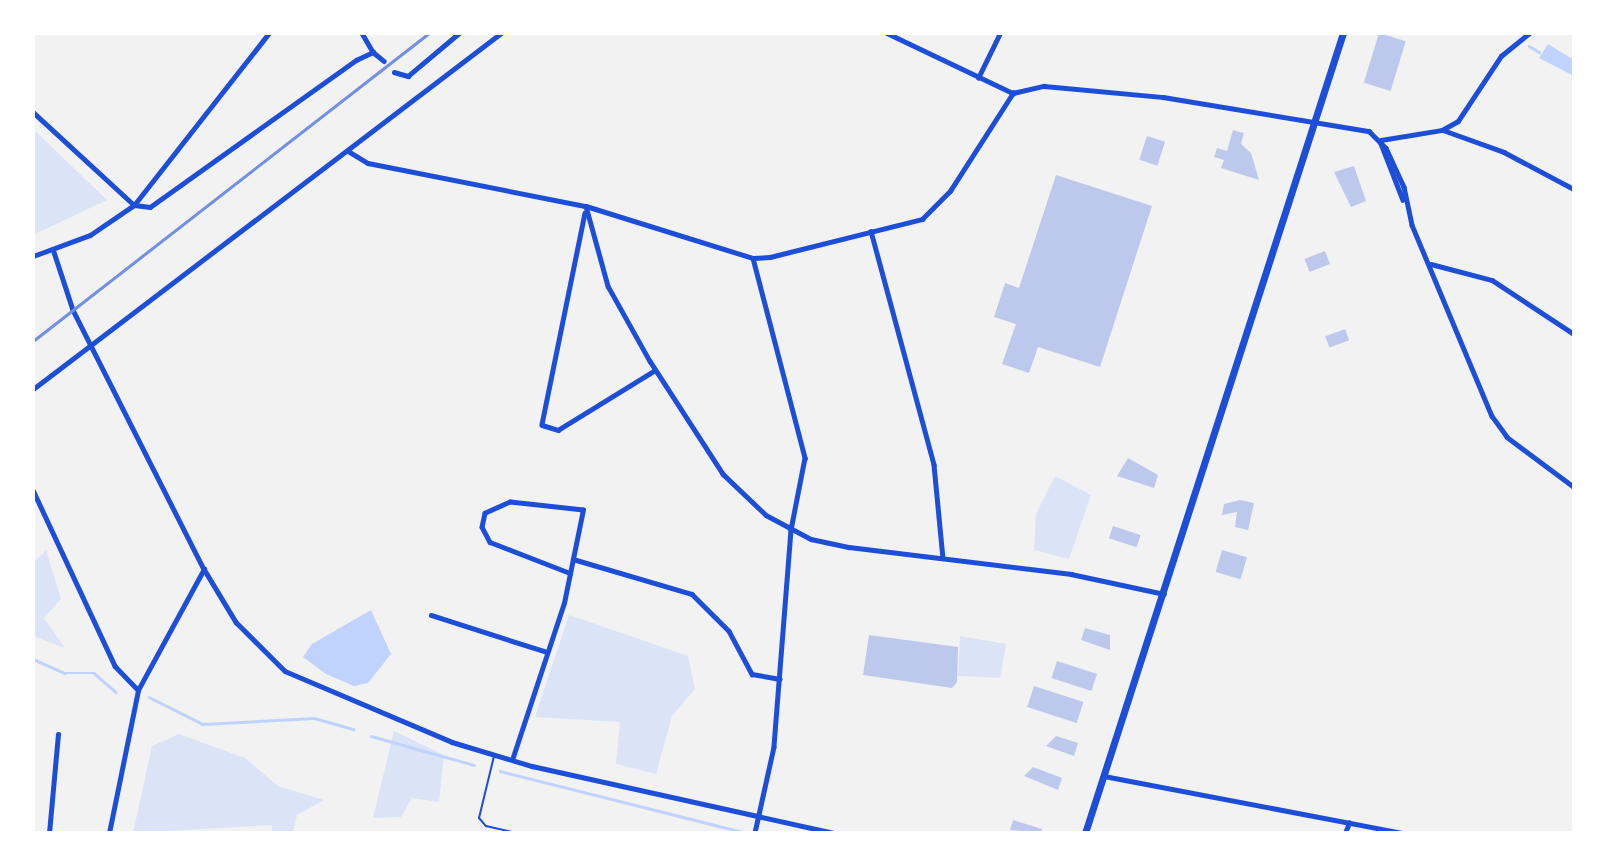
<!DOCTYPE html>
<html>
<head>
<meta charset="utf-8">
<style>
	body { margin:0 }
	#map { position:relative; width:1607px; height:866px; overflow:hidden; background:#f2f2f2; font-family:"PT Sans",sans-serif }
	div>[style] { position:absolute }
	[style*='--x'] { left:calc(var(--x)*1px); top:calc(var(--y)*1px); width:calc(var(--w)*1px); rotate:calc(var(--a)*1deg) }
	.green>* { inset:0; background:#dbe4f7 }
	.water>* { inset:0; background:#bfd3fe }
	.stream>* { height:2.5px; margin:-1.25px; padding:0 1.25px; transform-origin:1.25px; border-radius:1.25px; background:#bfd3fe }
	.building>* { inset:0; background:#bdc9ec; transform-origin:0 0 }
	.service>* { height:2px; margin:-1px; padding:0 1px; transform-origin:1px; border-radius:1px; background:#1d4ed8 }
	.minor>* { height:4.5px; margin:-2.25px; padding:0 2.25px; transform-origin:2.25px; border-radius:2.25px; background:#1d4ed8 }
	.tertiary>* { height:5px; margin:-2.5px; padding:0 2.5px; transform-origin:2.5px; border-radius:2.5px; background:#1d4ed8 }
	.secondary>* { height:5px; margin:-2.5px; padding:0 2.5px; transform-origin:2.5px; border-radius:2.5px; background:#1d4ed8 }
	.trunk>* { height:7px; margin:-3.5px; padding:0 3.5px; transform-origin:3.5px; border-radius:3.5px; background:#1d4ed8 }
	.rail>* { height:2.5px; margin:-1.25px; padding:0 1.25px; transform-origin:1.25px; border-radius:1.25px; background:#7290e2 }
	span { translate:-50% -50%; white-space:nowrap; text-align:center; line-height:1.15; -webkit-text-stroke:5px #fff; paint-order:stroke }
	.frame { position:absolute; inset:0; border:35px solid #fff; pointer-events:none }
</style>
</head>
<body>
<div id="map">
	<div class="green">
		<div style="clip-path:polygon(33px 129px,107px 200px,33px 235px)"></div>
		<div style="clip-path:polygon(1055px 476px,1091px 495px,1069px 559px,1034px 550px,1036px 514px)"></div>
		<div style="clip-path:polygon(46px 550px,61px 599px,44px 618px,65px 648px,33px 636px,33px 563px)"></div>
		<div style="clip-path:polygon(569px 615px,688px 656px,695px 689px,672px 716px,656px 774px,616px 764px,620px 722px,535px 717px)"></div>
		<div style="clip-path:polygon(960px 636px,1006px 644px,1000px 678px,958px 676px)"></div>
		<div style="clip-path:polygon(394px 731px,444px 755px,439px 802px,412px 798px,401px 817px,373px 818px)"></div>
		<div style="clip-path:polygon(179px 734px,245px 758px,278px 786px,324px 800px,297px 815px,293px 833px,272px 833px,272px 825px,133px 833px,152px 746px)"></div>
	</div>
	<div class="water">
		<div style="clip-path:polygon(1548px 44px,1574px 60px,1574px 76px,1539px 58px)"></div>
		<div style="clip-path:polygon(371px 610px,391px 654px,368px 683px,354px 686px,326px 674px,303px 657px,312px 644px)"></div>
	</div>
	<div class="stream">
		<div style="--x:1529;--y:46;--w:12;--a:31"></div>
		<div style="--x:33;--y:659;--w:35;--a:24"></div>
		<div style="--x:65;--y:673;--w:29;--a:0"></div>
		<div style="--x:94;--y:673;--w:29;--a:41"></div>
		<div style="--x:149;--y:697;--w:60;--a:26.6"></div>
		<div style="--x:203;--y:724;--w:111;--a:-3.1"></div>
		<div style="--x:314;--y:718;--w:41;--a:15.8"></div>
		<div style="--x:371;--y:736;--w:107;--a:15.7"></div>
		<div style="--x:500;--y:771;--w:254;--a:14.1"></div>
	</div>
	<div class="building">
		<div style="left:1379px;top:33px;width:28px;height:52px;rotate:17deg"></div>
		<div style="clip-path:polygon(1233px 130px,1244px 133px,1241px 144px,1251px 153px,1259px 180px,1221px 168px,1224px 160px,1214px 157px,1217px 148px,1227px 151px)"></div>
		<div style="left:1147px;top:136px;width:19px;height:25px;rotate:18deg"></div>
		<div style="clip-path:polygon(1354px 166px,1366px 201px,1351px 207px,1334px 172px)"></div>
		<div style="clip-path:polygon(1056px 175px,1152px 206px,1100px 367px,1038px 347px,1029px 373px,1002px 364px,1016px 324px,994px 317px,1005px 283px,1019px 288px)"></div>
		<div style="left:1325px;top:251px;width:14px;height:22px;rotate:69deg"></div>
		<div style="left:1345px;top:329px;width:12px;height:21px;rotate:70deg"></div>
		<div style="clip-path:polygon(1128px 458px,1158px 475px,1154px 488px,1117px 476px)"></div>
		<div style="clip-path:polygon(1240px 500px,1254px 503px,1248px 530px,1235px 527px,1237px 512px,1222px 515px,1224px 504px)"></div>
		<div style="left:1113px;top:526px;width:29px;height:13px;rotate:18deg"></div>
		<div style="left:1222px;top:550px;width:26px;height:23px;rotate:16deg"></div>
		<div style="clip-path:polygon(1085px 628px,1110px 635px,1110px 650px,1081px 640px)"></div>
		<div style="clip-path:polygon(869px 635px,958px 647px,957px 682px,952px 688px,863px 675px)"></div>
		<div style="left:1057px;top:661px;width:42px;height:18px;rotate:18deg"></div>
		<div style="left:1034px;top:686px;width:52px;height:22px;rotate:18deg"></div>
		<div style="clip-path:polygon(1056px 736px,1078px 743px,1074px 756px,1046px 746px)"></div>
		<div style="clip-path:polygon(1033px 767px,1062px 778px,1058px 790px,1024px 776px)"></div>
		<div style="clip-path:polygon(1013px 820px,1042px 829px,1041px 833px,1010px 830px)"></div>
	</div>
	<div class="service">
		<div style="--x:494;--y:756;--w:64;--a:103.6"></div>
		<div style="--x:479;--y:818;--w:11;--a:49"></div>
		<div style="--x:486;--y:826;--w:32;--a:13"></div>
	</div>
	<div class="minor">
		<div style="--x:362;--y:33;--w:22;--a:60"></div>
		<div style="--x:887;--y:33;--w:140;--a:25.5"></div>
		<div style="--x:394;--y:72;--w:15;--a:16"></div>
		<div style="--x:408;--y:76;--w:67;--a:-40.1"></div>
		<div style="--x:978;--y:78;--w:50;--a:-63.9"></div>
		<div style="--x:1013;--y:93;--w:32;--a:-13"></div>
		<div style="--x:1044;--y:86;--w:120;--a:5.3"></div>
		<div style="--x:1163;--y:97;--w:209;--a:9.4"></div>
		<div style="--x:1369;--y:131;--w:24;--a:45"></div>
		<div style="--x:1386;--y:148;--w:43;--a:65.2"></div>
		<div style="--x:1404;--y:187;--w:39;--a:78"></div>
		<div style="--x:1412;--y:225;--w:207;--a:67.3"></div>
		<div style="--x:1492;--y:416;--w:26;--a:54"></div>
		<div style="--x:1507;--y:437;--w:84;--a:36.7"></div>
		<div style="--x:33;--y:112;--w:137;--a:42.6"></div>
		<div style="--x:134;--y:205;--w:16;--a:7"></div>
		<div style="--x:150;--y:207;--w:253;--a:-35.5"></div>
		<div style="--x:356;--y:60;--w:19;--a:-25"></div>
		<div style="--x:373;--y:52;--w:14;--a:39"></div>
		<div style="--x:1443;--y:130;--w:65;--a:19.8"></div>
		<div style="--x:1504;--y:152;--w:79;--a:27.9"></div>
		<div style="--x:1381;--y:140;--w:62;--a:-9.3"></div>
		<div style="--x:1442;--y:130;--w:18;--a:-29"></div>
		<div style="--x:1458;--y:121;--w:78;--a:-56.5"></div>
		<div style="--x:1501;--y:56;--w:36;--a:-39"></div>
		<div style="--x:1380;--y:141;--w:63;--a:68.7"></div>
		<div style="--x:348;--y:151;--w:23;--a:31"></div>
		<div style="--x:368;--y:163;--w:222;--a:11.2"></div>
		<div style="--x:586;--y:206;--w:175;--a:17.3"></div>
		<div style="--x:753;--y:258;--w:17;--a:-3"></div>
		<div style="--x:770;--y:257;--w:157;--a:-14"></div>
		<div style="--x:922;--y:219;--w:40;--a:-45"></div>
		<div style="--x:950;--y:191;--w:117;--a:-57.3"></div>
		<div style="--x:586;--y:206;--w:83;--a:74.6"></div>
		<div style="--x:608;--y:286;--w:86;--a:60.8"></div>
		<div style="--x:650;--y:361;--w:135;--a:57.1"></div>
		<div style="--x:723;--y:474;--w:59;--a:43.6"></div>
		<div style="--x:766;--y:515;--w:51;--a:28.1"></div>
		<div style="--x:811;--y:539;--w:39;--a:12"></div>
		<div style="--x:849;--y:547;--w:224;--a:6.9"></div>
		<div style="--x:1071;--y:574;--w:95;--a:12.1"></div>
		<div style="--x:585;--y:213;--w:216;--a:101.5"></div>
		<div style="--x:542;--y:425;--w:17;--a:17"></div>
		<div style="--x:558;--y:430;--w:114;--a:-31.7"></div>
		<div style="--x:871;--y:231;--w:242;--a:74.9"></div>
		<div style="--x:934;--y:465;--w:93;--a:84.5"></div>
		<div style="--x:53;--y:249;--w:64;--a:71.8"></div>
		<div style="--x:73;--y:310;--w:290;--a:63.2"></div>
		<div style="--x:204;--y:569;--w:62;--a:58.9"></div>
		<div style="--x:236;--y:622;--w:69;--a:45"></div>
		<div style="--x:285;--y:671;--w:181;--a:23"></div>
		<div style="--x:452;--y:742;--w:84;--a:16.7"></div>
		<div style="--x:532;--y:766;--w:310;--a:12.5"></div>
		<div style="--x:753;--y:258;--w:207;--a:75.4"></div>
		<div style="--x:805;--y:458;--w:73;--a:101"></div>
		<div style="--x:791;--y:530;--w:218;--a:94.5"></div>
		<div style="--x:774;--y:747;--w:88;--a:102.5"></div>
		<div style="--x:1431;--y:264;--w:63;--a:14.7"></div>
		<div style="--x:1492;--y:280;--w:98;--a:33.4"></div>
		<div style="--x:33;--y:490;--w:194;--a:65"></div>
		<div style="--x:115;--y:666;--w:33;--a:46"></div>
		<div style="--x:573;--y:559;--w:124;--a:16.4"></div>
		<div style="--x:692;--y:594;--w:52;--a:45"></div>
		<div style="--x:729;--y:631;--w:49;--a:61.9"></div>
		<div style="--x:752;--y:674;--w:28;--a:10"></div>
		<div style="--x:431;--y:615;--w:122;--a:17.7"></div>
		<div style="--x:512;--y:760;--w:165;--a:-71.7"></div>
		<div style="--x:564;--y:603;--w:95;--a:-78.5"></div>
		<div style="--x:583;--y:510;--w:73;--a:-173.7"></div>
		<div style="--x:510;--y:502;--w:27;--a:156"></div>
		<div style="--x:485;--y:513;--w:14;--a:102"></div>
		<div style="--x:482;--y:527;--w:17;--a:62"></div>
		<div style="--x:490;--y:542;--w:86;--a:21.2"></div>
		<div style="--x:1104;--y:776;--w:303;--a:10.8"></div>
		<div style="--x:49;--y:833;--w:99;--a:-84.8"></div>
		<div style="--x:109;--y:833;--w:146;--a:-78.5"></div>
		<div style="--x:138;--y:690;--w:138;--a:-61.4"></div>
		<div style="--x:1345;--y:833;--w:11;--a:-68"></div>
	</div>
	<div class="tertiary">
		<div style="--x:33;--y:256;--w:61;--a:-20.2"></div>
		<div style="--x:90;--y:235;--w:53;--a:-34.3"></div>
		<div style="--x:134;--y:205;--w:219;--a:-51.9"></div>
	</div>
	<div class="secondary">
		<div style="--x:33;--y:389;--w:588;--a:-37.26"></div>
	</div>
	<div class="trunk">
		<div style="--x:1085;--y:833;--w:841;--a:-72.13"></div>
	</div>
	<div class="rail">
		<div style="--x:33;--y:341;--w:502;--a:-37.87"></div>
	</div>
	<div class="frame"></div>
</div>
</body>
</html>
